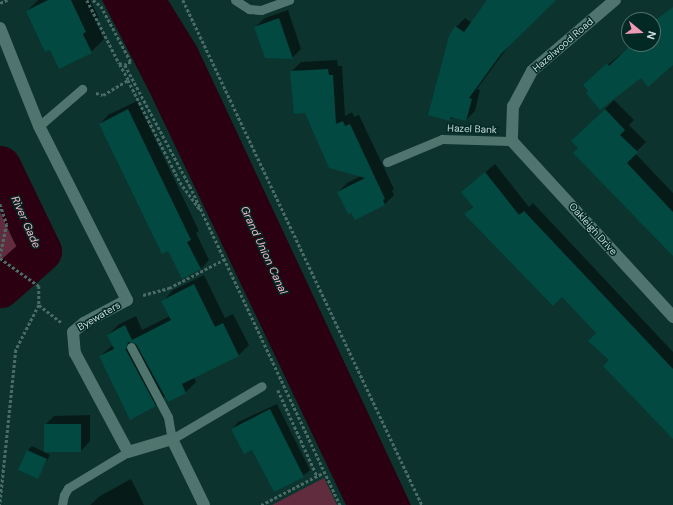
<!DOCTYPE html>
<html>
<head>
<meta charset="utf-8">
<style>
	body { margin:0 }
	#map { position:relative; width:673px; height:505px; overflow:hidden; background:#0d332e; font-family:"DM Sans",sans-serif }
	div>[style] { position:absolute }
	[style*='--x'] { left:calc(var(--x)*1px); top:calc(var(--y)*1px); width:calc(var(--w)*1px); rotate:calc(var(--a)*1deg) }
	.green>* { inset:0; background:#612d3e }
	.water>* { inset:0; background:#2b0010 }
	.shadow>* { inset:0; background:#0007 }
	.river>* { height:41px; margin:-20.5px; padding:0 20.5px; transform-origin:20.5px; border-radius:20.5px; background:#2b0010 }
	.building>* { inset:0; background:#014941; transform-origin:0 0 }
	.path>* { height:2.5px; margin-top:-1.25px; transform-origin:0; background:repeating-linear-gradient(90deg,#4b6b67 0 3px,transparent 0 5px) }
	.lane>* { height:9px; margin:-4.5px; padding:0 4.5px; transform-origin:4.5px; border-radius:4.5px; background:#50756e }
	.street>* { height:12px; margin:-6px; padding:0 6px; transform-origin:6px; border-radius:6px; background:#50756e }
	span { translate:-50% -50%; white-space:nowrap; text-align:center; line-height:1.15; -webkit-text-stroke:3px #022924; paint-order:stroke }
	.street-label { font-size:10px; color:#c9ddd9 }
	.water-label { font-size:11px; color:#feb5c9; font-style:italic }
	.north { position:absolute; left:621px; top:12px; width:40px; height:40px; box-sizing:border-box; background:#022924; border:1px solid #52716c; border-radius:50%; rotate:108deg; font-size:11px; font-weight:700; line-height:16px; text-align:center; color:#c9ddd9 }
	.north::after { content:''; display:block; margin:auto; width:14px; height:18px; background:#f19ab3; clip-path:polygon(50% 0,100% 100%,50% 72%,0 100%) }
</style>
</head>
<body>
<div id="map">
	<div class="green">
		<div style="clip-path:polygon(0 166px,41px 251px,0 287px)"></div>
		<div style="clip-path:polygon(324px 478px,337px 505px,272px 505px)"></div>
	</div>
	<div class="water">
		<div style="clip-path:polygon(102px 0,168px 0,197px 47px,411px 505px,346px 505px,150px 93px)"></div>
	</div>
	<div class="shadow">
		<div style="clip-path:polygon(38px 0,90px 0,99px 18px,96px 21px,104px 39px,91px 52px,51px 48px,27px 11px)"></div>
		<div style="clip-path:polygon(490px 0,554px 0,516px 36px,477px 89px,480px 90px,475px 111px,466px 120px,453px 117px,450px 120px,456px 27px,465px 18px,472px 23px)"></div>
		<div style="clip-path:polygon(673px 8px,673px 64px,641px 77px,593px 76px,634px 44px,653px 44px,653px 26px)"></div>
		<div style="clip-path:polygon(288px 10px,301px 49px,292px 58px,255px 27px,265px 18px)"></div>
		<div style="clip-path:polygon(337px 60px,338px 66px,342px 66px,345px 116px,352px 112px,354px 117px,359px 115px,394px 189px,392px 191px,394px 195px,385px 204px,338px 192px,347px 183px,361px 176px,330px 168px,291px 72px,301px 62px)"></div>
		<div style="clip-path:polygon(614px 100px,634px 120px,629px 125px,646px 142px,635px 153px,673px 193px,673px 235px,573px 141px)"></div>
		<div style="clip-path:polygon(137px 101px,199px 231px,196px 233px,209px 260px,201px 269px,100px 124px,108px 115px)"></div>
		<div style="clip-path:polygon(495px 164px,529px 207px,533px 203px,673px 352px,673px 437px,610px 360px,598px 333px,562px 296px,465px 214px,473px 206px,462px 192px)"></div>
		<div style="clip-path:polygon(204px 275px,225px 318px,233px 314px,249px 345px,239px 355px,194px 377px,196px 382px,186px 392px,168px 401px,166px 395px,155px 406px,100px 356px,113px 345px,108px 335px,118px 325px,136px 316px,142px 330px,170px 316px,163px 301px,173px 290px)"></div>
		<div style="clip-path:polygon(277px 404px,310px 470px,303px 476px,253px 448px,232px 429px,238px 422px)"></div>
		<div style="clip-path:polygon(90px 415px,90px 441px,81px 451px,45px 425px,54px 416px)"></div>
		<div style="clip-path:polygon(32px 446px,50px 455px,37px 478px,28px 450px)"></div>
		<div style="clip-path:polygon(131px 479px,144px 505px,90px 505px,100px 496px)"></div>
	</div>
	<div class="river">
		<div style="--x:0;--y:166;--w:94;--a:64.2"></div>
		<div style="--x:41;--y:251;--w:55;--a:138.7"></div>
	</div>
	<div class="building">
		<div style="clip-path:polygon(48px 0,71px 0,86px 32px,83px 34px,92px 53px,59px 69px,50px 50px,45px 52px,26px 11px)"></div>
		<div style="clip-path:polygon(487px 0,556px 0,501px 54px,469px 98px,472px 99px,466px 121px,451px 117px,450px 121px,428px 115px,449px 36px,455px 26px,464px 32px)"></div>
		<div style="clip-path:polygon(673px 7px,673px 65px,648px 87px,641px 78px,600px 110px,586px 93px,588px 91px,583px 85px,607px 63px,609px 66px,632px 44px,653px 44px,653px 22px)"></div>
		<div style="clip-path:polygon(279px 18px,293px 59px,265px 58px,254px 27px)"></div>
		<div style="clip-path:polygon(328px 69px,329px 75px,333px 75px,336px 124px,343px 121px,345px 126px,350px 124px,385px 199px,383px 200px,385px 205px,355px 220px,351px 213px,348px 214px,337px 192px,365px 178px,329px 168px,305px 113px,294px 114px,290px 71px)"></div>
		<div style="clip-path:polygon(128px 109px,191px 240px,187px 242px,201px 269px,182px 279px,168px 251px,162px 254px,99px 124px)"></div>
		<div style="clip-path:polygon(605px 109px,625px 130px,620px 135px,638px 152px,627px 163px,673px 212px,673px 256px,573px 153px,578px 148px,571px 141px)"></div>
		<div style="clip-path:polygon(485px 172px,519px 215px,524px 211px,673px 369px,673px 439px,603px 366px,609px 360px,588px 341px,596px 333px,562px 297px,553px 306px,464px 214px,473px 207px,461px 192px)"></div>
		<div style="clip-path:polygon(194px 284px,215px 327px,223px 323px,239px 356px,182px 384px,186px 393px,168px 402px,136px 344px,128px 342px,126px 350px,156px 406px,130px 420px,99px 356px,114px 349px,107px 335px,125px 325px,132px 340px,171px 320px,161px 301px)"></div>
		<div style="clip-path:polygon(270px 409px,304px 477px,274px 492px,252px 450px,244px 454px,231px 429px)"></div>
		<div style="left:81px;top:424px;width:28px;height:37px;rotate:90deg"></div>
		<div style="left:27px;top:450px;width:22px;height:22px;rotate:24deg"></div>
	</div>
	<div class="path">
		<div style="--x:87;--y:0;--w:71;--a:63.1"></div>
		<div style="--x:119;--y:63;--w:6;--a:18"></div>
		<div style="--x:93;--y:0;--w:10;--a:37"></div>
		<div style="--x:101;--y:6;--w:64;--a:61.8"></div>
		<div style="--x:131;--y:62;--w:7;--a:153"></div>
		<div style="--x:125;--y:65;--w:137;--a:61.8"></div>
		<div style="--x:190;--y:186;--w:353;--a:64.8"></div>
		<div style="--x:183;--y:0;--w:559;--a:64.67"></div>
		<div style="--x:0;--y:3;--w:8;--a:-23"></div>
		<div style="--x:128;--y:80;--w:114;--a:63"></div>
		<div style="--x:180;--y:182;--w:34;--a:54"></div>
		<div style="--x:96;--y:93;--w:7;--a:16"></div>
		<div style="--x:103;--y:95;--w:29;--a:-31"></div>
		<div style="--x:128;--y:80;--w:18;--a:-119"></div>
		<div style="--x:0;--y:204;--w:21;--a:71"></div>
		<div style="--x:7;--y:224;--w:33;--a:102"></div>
		<div style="--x:0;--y:258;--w:48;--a:35.7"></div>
		<div style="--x:39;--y:286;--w:19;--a:90"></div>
		<div style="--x:39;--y:305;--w:51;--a:117.1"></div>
		<div style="--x:16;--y:350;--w:156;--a:95.9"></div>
		<div style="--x:143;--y:295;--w:27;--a:-15"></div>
		<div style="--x:169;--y:288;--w:63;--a:-27.4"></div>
		<div style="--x:39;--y:305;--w:28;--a:38"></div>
		<div style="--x:278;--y:390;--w:94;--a:65.6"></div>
		<div style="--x:261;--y:505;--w:72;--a:-27.3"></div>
	</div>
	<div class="lane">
		<div style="--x:235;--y:0;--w:17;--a:33"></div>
		<div style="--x:249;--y:9;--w:12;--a:5"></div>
		<div style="--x:261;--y:10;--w:30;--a:-20"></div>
		<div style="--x:39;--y:126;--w:57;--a:-40.7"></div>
		<div style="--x:387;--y:162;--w:60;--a:-22.7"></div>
		<div style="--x:442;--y:139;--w:70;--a:1.6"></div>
		<div style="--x:131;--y:347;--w:79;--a:62.1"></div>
		<div style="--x:168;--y:417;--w:22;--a:80"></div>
		<div style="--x:172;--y:439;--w:104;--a:-30.5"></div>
		<div style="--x:62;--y:505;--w:10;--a:-79"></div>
		<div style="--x:64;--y:495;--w:8;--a:-60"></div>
		<div style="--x:68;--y:488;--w:70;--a:-31"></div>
	</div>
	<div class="street">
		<div style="--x:615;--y:0;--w:109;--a:139.5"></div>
		<div style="--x:532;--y:71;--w:40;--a:118"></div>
		<div style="--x:513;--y:106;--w:35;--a:92"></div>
		<div style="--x:512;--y:141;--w:239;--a:47.5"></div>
		<div style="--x:0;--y:28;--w:105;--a:68.3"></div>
		<div style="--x:39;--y:126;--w:195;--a:63.2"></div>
		<div style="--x:127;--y:300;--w:49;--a:151.9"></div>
		<div style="--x:84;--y:323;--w:14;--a:141"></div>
		<div style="--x:73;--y:332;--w:21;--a:85"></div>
		<div style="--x:75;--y:353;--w:112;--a:61.8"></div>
		<div style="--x:128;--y:452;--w:46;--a:-16.5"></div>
		<div style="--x:172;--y:439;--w:73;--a:64.1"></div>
	</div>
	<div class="street-label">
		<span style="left:563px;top:45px;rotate:-41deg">Hazelwood Road</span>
		<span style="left:472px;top:129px;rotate:2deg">Hazel Bank</span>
		<span style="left:593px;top:229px;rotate:48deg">Oakleigh Drive</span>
		<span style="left:99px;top:316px;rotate:-30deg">Byewaters</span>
	</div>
	<div class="water-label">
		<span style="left:26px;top:222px;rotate:66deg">River Gade</span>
		<span style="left:264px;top:250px;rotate:65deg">Grand Union Canal</span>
	</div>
	<div class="north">N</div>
</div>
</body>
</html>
